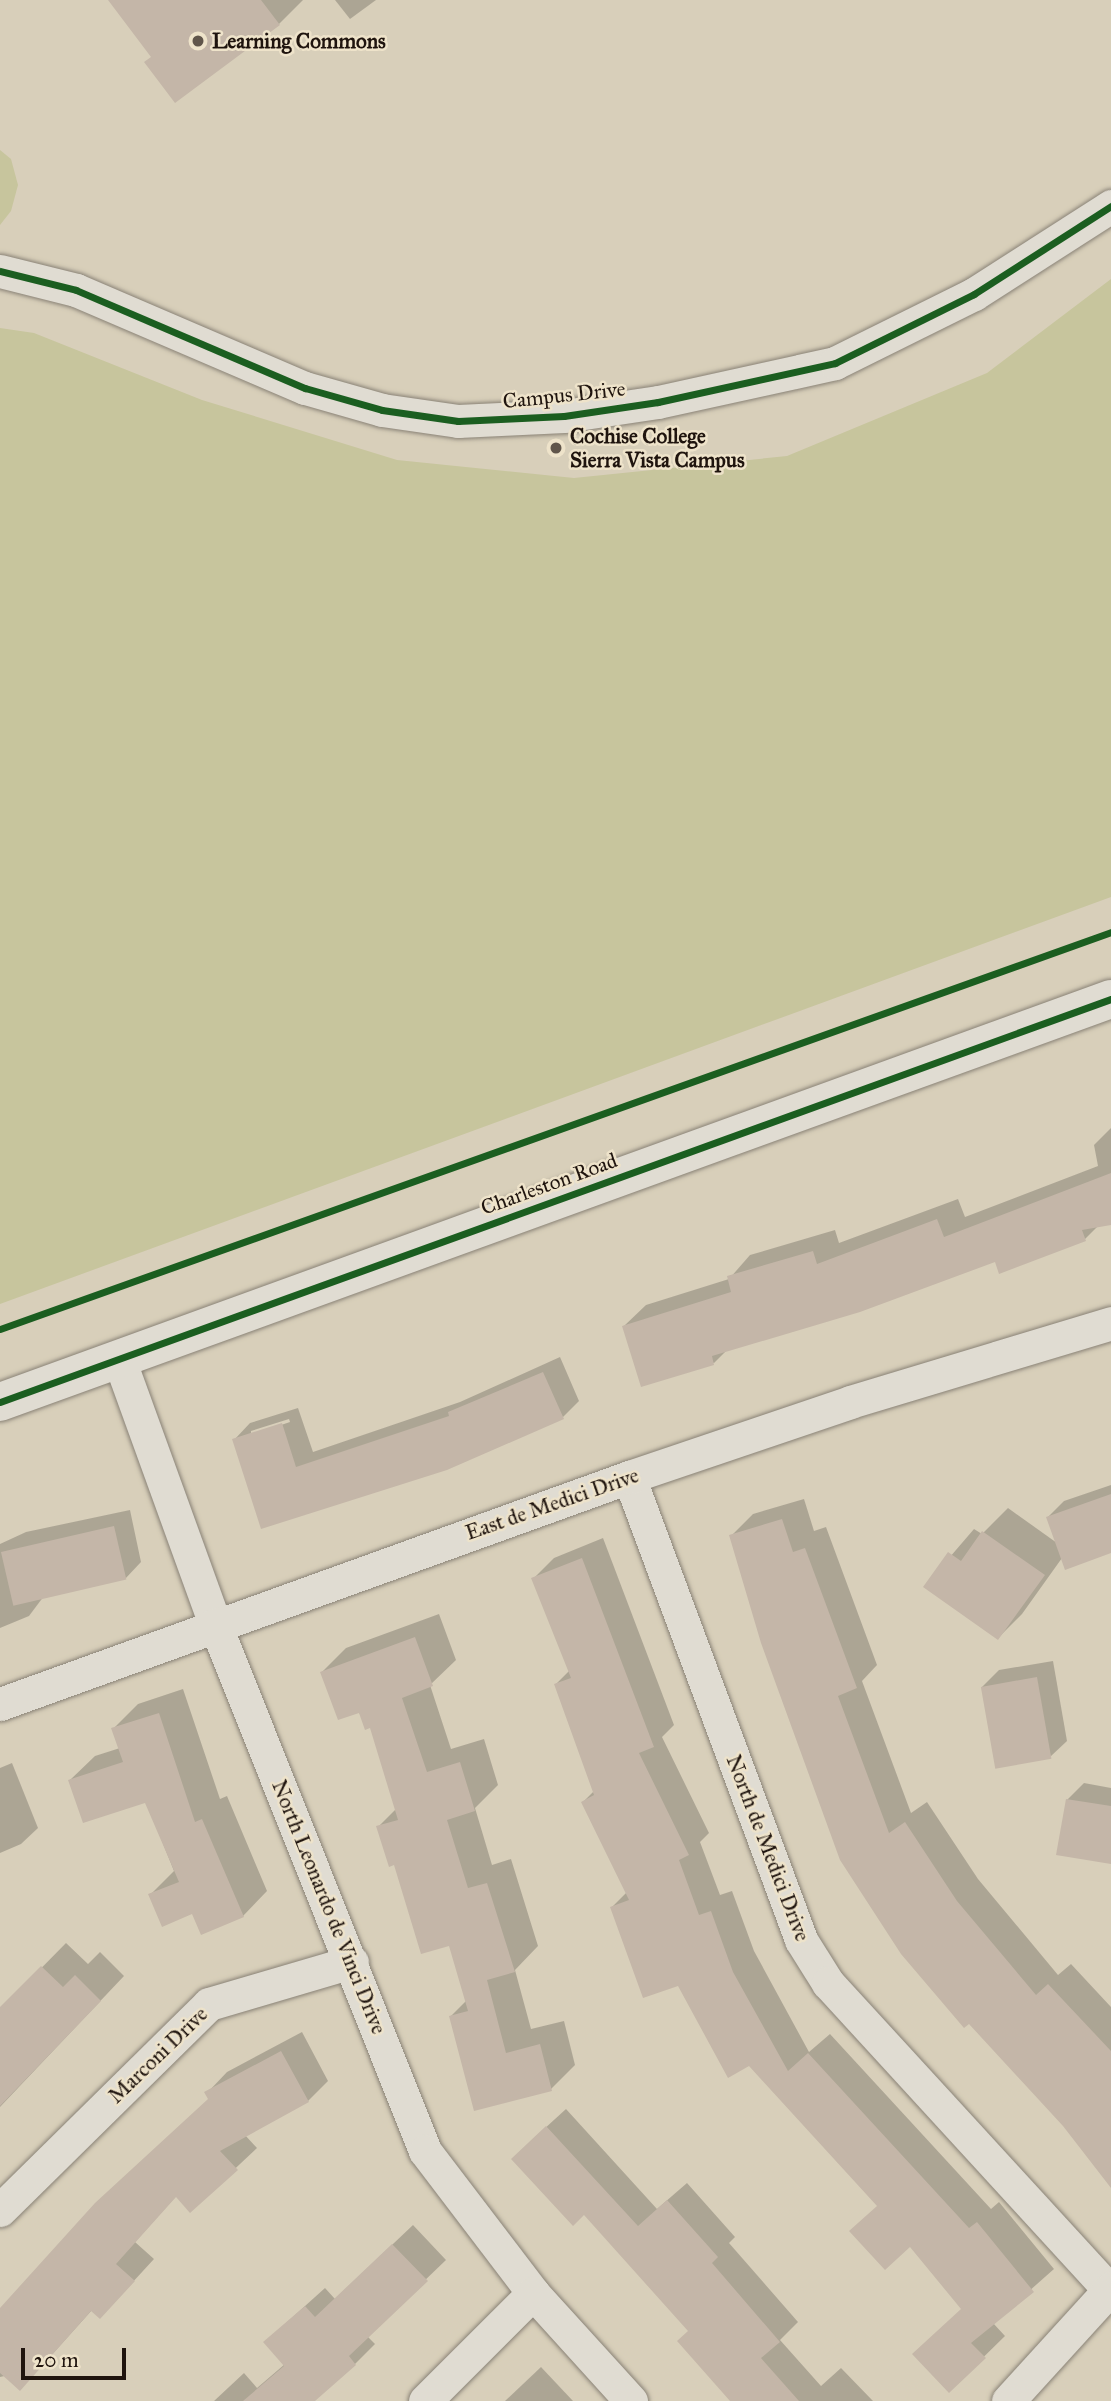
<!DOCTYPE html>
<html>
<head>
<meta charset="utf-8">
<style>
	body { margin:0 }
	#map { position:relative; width:1111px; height:2401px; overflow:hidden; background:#d8cfba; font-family:"IM FELL Great Primer",serif }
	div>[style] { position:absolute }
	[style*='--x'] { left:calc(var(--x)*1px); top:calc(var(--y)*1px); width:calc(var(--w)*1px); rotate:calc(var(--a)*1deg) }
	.green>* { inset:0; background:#c7c59d }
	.shadow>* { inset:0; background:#0003 }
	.building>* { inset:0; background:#c4b6a8; transform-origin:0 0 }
	.roads { filter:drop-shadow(0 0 2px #898276) drop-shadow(0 0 2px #898276) }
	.minor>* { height:33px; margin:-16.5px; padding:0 16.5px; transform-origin:16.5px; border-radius:16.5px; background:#e0dcd2 }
	.secondary>* { height:38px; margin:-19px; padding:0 19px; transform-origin:19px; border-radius:19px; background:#e0dcd2 }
	.cycleway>* { height:7px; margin:-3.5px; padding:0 3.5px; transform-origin:3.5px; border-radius:3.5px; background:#1b5e20 }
	.dots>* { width:19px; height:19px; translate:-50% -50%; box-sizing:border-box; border:4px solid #eee3ca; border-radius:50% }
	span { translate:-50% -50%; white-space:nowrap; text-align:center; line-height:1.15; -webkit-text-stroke:5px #eee3ca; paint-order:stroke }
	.poi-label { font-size:21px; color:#1f140e; font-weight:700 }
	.left { translate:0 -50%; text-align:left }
	.street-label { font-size:21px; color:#1f140e }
	.scale { position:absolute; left:21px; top:2348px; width:105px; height:32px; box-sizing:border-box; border:4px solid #1f140e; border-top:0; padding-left:9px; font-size:21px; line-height:24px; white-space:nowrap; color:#1f140e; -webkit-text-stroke:5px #eee3ca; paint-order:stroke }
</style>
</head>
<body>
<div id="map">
	<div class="green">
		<div style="clip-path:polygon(0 150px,11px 159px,18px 185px,11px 211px,0 225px)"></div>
		<div style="clip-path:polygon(1111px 279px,1111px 897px,0 1304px,0 328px,34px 333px,202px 400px,397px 460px,574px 478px,787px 456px,987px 373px)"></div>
	</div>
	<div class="shadow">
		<div style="clip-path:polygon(110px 0,303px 0,279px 24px,152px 57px)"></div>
		<div style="clip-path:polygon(335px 0,376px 0,350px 19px)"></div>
		<div style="clip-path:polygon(1111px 1128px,1111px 1223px,1099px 1225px,1085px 1239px,996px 1259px,728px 1349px,714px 1363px,624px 1326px,646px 1305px,729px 1279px,750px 1255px,835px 1230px,839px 1243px,958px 1199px,965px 1217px,1098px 1166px,1094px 1145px)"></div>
		<div style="clip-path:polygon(evenodd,560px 1357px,579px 1401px,563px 1417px,262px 1527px,234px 1440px,250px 1423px,298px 1408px,313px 1452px,460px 1402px,560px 1357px,289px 1419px,290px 1422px,251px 1435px,251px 1431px,289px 1419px)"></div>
		<div style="clip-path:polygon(1111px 1485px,1111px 1551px,1062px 1558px,1022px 1614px,998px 1638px,925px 1586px,974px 1529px,982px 1534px,1008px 1508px,1057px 1543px,1048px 1517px,1064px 1501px)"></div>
		<div style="clip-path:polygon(804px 1499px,814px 1531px,826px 1527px,877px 1665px,862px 1681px,911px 1813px,927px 1802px,978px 1879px,1058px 1975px,1071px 1964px,1111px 2007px,1111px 2185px,1065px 2125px,969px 2022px,731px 1536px,753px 1514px)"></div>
		<div style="clip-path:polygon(130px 1510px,141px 1562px,125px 1579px,44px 1596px,29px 1616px,0 1628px,0 1544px,26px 1532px)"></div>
		<div style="clip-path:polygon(603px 1538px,674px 1725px,662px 1737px,709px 1833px,700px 1842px,720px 1895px,732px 1891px,754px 1951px,809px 2052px,830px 2034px,991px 2209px,999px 2202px,1054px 2269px,993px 2323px,1005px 2336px,949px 2391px,963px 2308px,879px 2205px,612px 1907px,627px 1892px,583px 1802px,594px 1791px,556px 1684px,570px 1670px,533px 1579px,554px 1558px)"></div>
		<div style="clip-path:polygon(439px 1614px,456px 1660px,430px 1685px,451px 1749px,484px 1739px,498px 1785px,475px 1808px,492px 1865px,511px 1859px,538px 1946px,515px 1970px,531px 2029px,564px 2021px,575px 2065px,551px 2089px,451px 2016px,467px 2000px,450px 1943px,395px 1863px,378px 1827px,397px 1808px,371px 1726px,322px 1672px,346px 1648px)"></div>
		<div style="clip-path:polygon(1053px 1661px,1067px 1741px,1050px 1757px,982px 1687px,999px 1670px)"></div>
		<div style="clip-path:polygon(183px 1689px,220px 1799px,227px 1796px,267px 1891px,243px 1916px,193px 1912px,150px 1895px,174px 1871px,146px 1801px,70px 1780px,95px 1756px,120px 1748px,113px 1729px,138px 1704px)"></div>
		<div style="clip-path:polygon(12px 1763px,38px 1828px,21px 1844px,0 1853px,0 1768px)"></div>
		<div style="clip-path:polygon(1084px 1783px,1111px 1788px,1111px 1863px,1067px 1800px)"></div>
		<div style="clip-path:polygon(66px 1943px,88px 1964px,100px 1952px,124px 1976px,0 2107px,0 2010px)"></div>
		<div style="clip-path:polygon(302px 2032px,328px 2081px,308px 2101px,245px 2135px,257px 2148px,191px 2210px,177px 2195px,135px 2242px,154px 2259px,120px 2296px,92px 2310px,40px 2368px,0 2377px,0 2312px,210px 2098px,207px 2093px,227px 2072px)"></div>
		<div style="clip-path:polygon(566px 2109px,657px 2209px,687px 2183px,735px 2237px,729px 2243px,798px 2322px,780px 2340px,821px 2386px,841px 2368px,873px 2401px,736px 2401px,690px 2331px,532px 2140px)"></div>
		<div style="clip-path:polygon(413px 2225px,446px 2260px,367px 2336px,375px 2344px,355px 2364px,312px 2401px,214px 2401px,244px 2373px,257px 2388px,285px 2364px,265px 2342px,325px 2288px,335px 2299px)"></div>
		<div style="clip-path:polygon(541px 2367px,573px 2401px,505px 2401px)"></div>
	</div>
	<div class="building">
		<div style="clip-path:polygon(108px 0,261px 0,280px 25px,175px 103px,144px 62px,151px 57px)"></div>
		<div style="clip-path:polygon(1111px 1173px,1111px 1225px,1082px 1230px,1086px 1241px,999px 1274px,995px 1262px,860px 1312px,712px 1356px,714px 1365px,641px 1387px,622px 1326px,731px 1292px,727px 1276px,813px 1251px,817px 1264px,937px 1219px,944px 1237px)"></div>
		<div style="clip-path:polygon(543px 1372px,564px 1419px,447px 1470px,261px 1529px,232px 1439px,282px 1423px,296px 1467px,449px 1416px,448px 1412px)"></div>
		<div style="clip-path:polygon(1111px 1494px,1111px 1553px,1065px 1570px,1046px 1517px)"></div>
		<div style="clip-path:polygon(782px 1519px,793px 1552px,805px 1548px,857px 1688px,838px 1696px,889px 1833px,905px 1822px,957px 1901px,1036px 1995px,1048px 1984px,1111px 2051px,1111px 2188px,1063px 2126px,969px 2024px,964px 2028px,901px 1954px,840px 1860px,761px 1643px,729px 1535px)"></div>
		<div style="left:114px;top:1526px;width:55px;height:116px;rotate:77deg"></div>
		<div style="clip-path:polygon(982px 1531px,1045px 1575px,998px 1640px,923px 1587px,948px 1552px,961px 1561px)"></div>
		<div style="clip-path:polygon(582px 1558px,654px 1747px,639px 1753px,689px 1855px,679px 1860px,699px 1915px,711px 1911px,733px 1972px,788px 2071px,808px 2053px,969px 2228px,977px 2222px,1034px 2292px,971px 2343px,986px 2358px,949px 2393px,912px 2354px,961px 2309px,910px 2247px,885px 2270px,849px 2231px,877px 2206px,749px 2066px,728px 2078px,678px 1986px,643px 1998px,610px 1907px,629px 1900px,581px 1802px,594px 1795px,554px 1684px,571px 1678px,531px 1578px)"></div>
		<div style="clip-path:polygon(415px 1637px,433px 1686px,402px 1698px,427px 1772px,460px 1762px,475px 1811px,447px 1820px,468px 1888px,487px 1883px,515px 1972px,487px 1980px,506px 2053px,540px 2044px,552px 2091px,474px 2111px,449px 2016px,468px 2011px,449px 1946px,421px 1954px,394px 1865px,389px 1867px,376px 1826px,398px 1820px,370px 1728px,365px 1730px,359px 1713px,338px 1720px,320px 1672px)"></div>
		<div style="left:1037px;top:1677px;width:83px;height:57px;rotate:80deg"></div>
		<div style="clip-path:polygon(159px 1713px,195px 1822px,202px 1819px,244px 1917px,201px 1935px,192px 1914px,162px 1927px,148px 1894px,179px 1882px,145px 1803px,83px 1823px,68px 1780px,123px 1762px,111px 1728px)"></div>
		<div style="clip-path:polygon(1066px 1799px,1111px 1806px,1111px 1864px,1056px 1855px)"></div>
		<div style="clip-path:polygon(41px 1966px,63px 1987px,75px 1975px,101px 2001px,0 2106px,0 2007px)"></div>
		<div style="clip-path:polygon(281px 2051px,309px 2102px,220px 2151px,238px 2170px,190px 2213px,176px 2197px,116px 2264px,135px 2281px,100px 2319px,91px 2311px,20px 2391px,0 2373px,0 2308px,95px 2203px,208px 2099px,204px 2092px)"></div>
		<div style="clip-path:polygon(546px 2126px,638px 2226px,667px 2200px,718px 2257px,712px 2263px,780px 2342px,761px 2358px,799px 2401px,730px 2401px,677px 2341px,688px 2331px,584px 2215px,573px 2226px,511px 2159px)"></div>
		<div style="clip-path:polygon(392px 2244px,428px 2281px,349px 2356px,356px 2365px,315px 2401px,243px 2401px,284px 2366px,263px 2342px,305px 2306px,315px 2317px)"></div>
	</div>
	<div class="roads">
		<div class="minor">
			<div style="--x:0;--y:271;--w:78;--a:14"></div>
			<div style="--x:76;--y:290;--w:249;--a:23.2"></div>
			<div style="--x:305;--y:388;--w:80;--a:15.9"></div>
			<div style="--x:382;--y:410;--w:77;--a:8.2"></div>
			<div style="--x:458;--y:421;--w:106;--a:-2.7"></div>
			<div style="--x:564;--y:416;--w:95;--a:-8.5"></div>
			<div style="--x:658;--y:402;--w:181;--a:-12.4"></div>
			<div style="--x:835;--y:363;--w:155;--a:-26.4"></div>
			<div style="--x:974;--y:294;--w:163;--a:-32.7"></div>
			<div style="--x:119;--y:1359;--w:282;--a:70.1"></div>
			<div style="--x:215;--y:1624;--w:567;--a:68.27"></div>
			<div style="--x:425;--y:2151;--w:178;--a:52.7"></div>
			<div style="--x:533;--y:2293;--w:146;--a:47.8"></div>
			<div style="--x:629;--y:1477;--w:494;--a:69.6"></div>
			<div style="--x:801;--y:1940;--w:51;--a:57.9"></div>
			<div style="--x:828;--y:1983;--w:416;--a:47.5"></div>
			<div style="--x:0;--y:1704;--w:669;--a:-19.84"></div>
			<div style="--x:629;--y:1477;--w:233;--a:-18.7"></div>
			<div style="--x:850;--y:1402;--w:273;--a:-16.8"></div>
			<div style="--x:0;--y:2210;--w:293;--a:-44.6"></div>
			<div style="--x:209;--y:2004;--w:149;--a:-16.4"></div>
			<div style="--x:425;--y:2401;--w:153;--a:-45"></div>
			<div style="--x:1008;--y:2401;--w:153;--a:-47.7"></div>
		</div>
		<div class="secondary">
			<div style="--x:0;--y:1402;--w:1182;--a:-19.94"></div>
		</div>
	</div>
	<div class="cycleway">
		<div style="--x:0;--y:271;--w:78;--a:14"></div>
		<div style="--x:76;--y:290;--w:249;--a:23.2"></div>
		<div style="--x:305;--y:388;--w:80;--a:15.9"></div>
		<div style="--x:382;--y:410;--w:77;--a:8.2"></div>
		<div style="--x:458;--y:421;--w:106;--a:-2.7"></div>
		<div style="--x:564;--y:416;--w:95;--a:-8.5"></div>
		<div style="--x:658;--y:402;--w:181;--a:-12.4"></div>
		<div style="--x:835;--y:363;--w:155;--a:-26.4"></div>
		<div style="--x:974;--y:294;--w:163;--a:-32.7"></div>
		<div style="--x:0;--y:1329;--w:1180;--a:-19.66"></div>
		<div style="--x:0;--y:1402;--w:1182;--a:-19.94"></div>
	</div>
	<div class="dots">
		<div style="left:198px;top:41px;background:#60554a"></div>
		<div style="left:556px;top:448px;background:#60554a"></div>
	</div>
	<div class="poi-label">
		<span class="left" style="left:212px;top:41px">Learning Commons</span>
		<span class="left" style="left:570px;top:448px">Cochise College<br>Sierra Vista Campus</span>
	</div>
	<div class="street-label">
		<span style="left:564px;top:395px;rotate:-6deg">Campus Drive</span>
		<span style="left:549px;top:1184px;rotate:-20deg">Charleston Road</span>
		<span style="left:552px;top:1504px;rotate:-19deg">East de Medici Drive</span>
		<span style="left:768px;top:1848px;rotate:69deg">North de Medici Drive</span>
		<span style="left:329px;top:1907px;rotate:68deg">North Leonardo de Vinci Drive</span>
		<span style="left:158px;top:2055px;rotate:-44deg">Marconi Drive</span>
	</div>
	<div class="scale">20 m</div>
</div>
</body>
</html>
